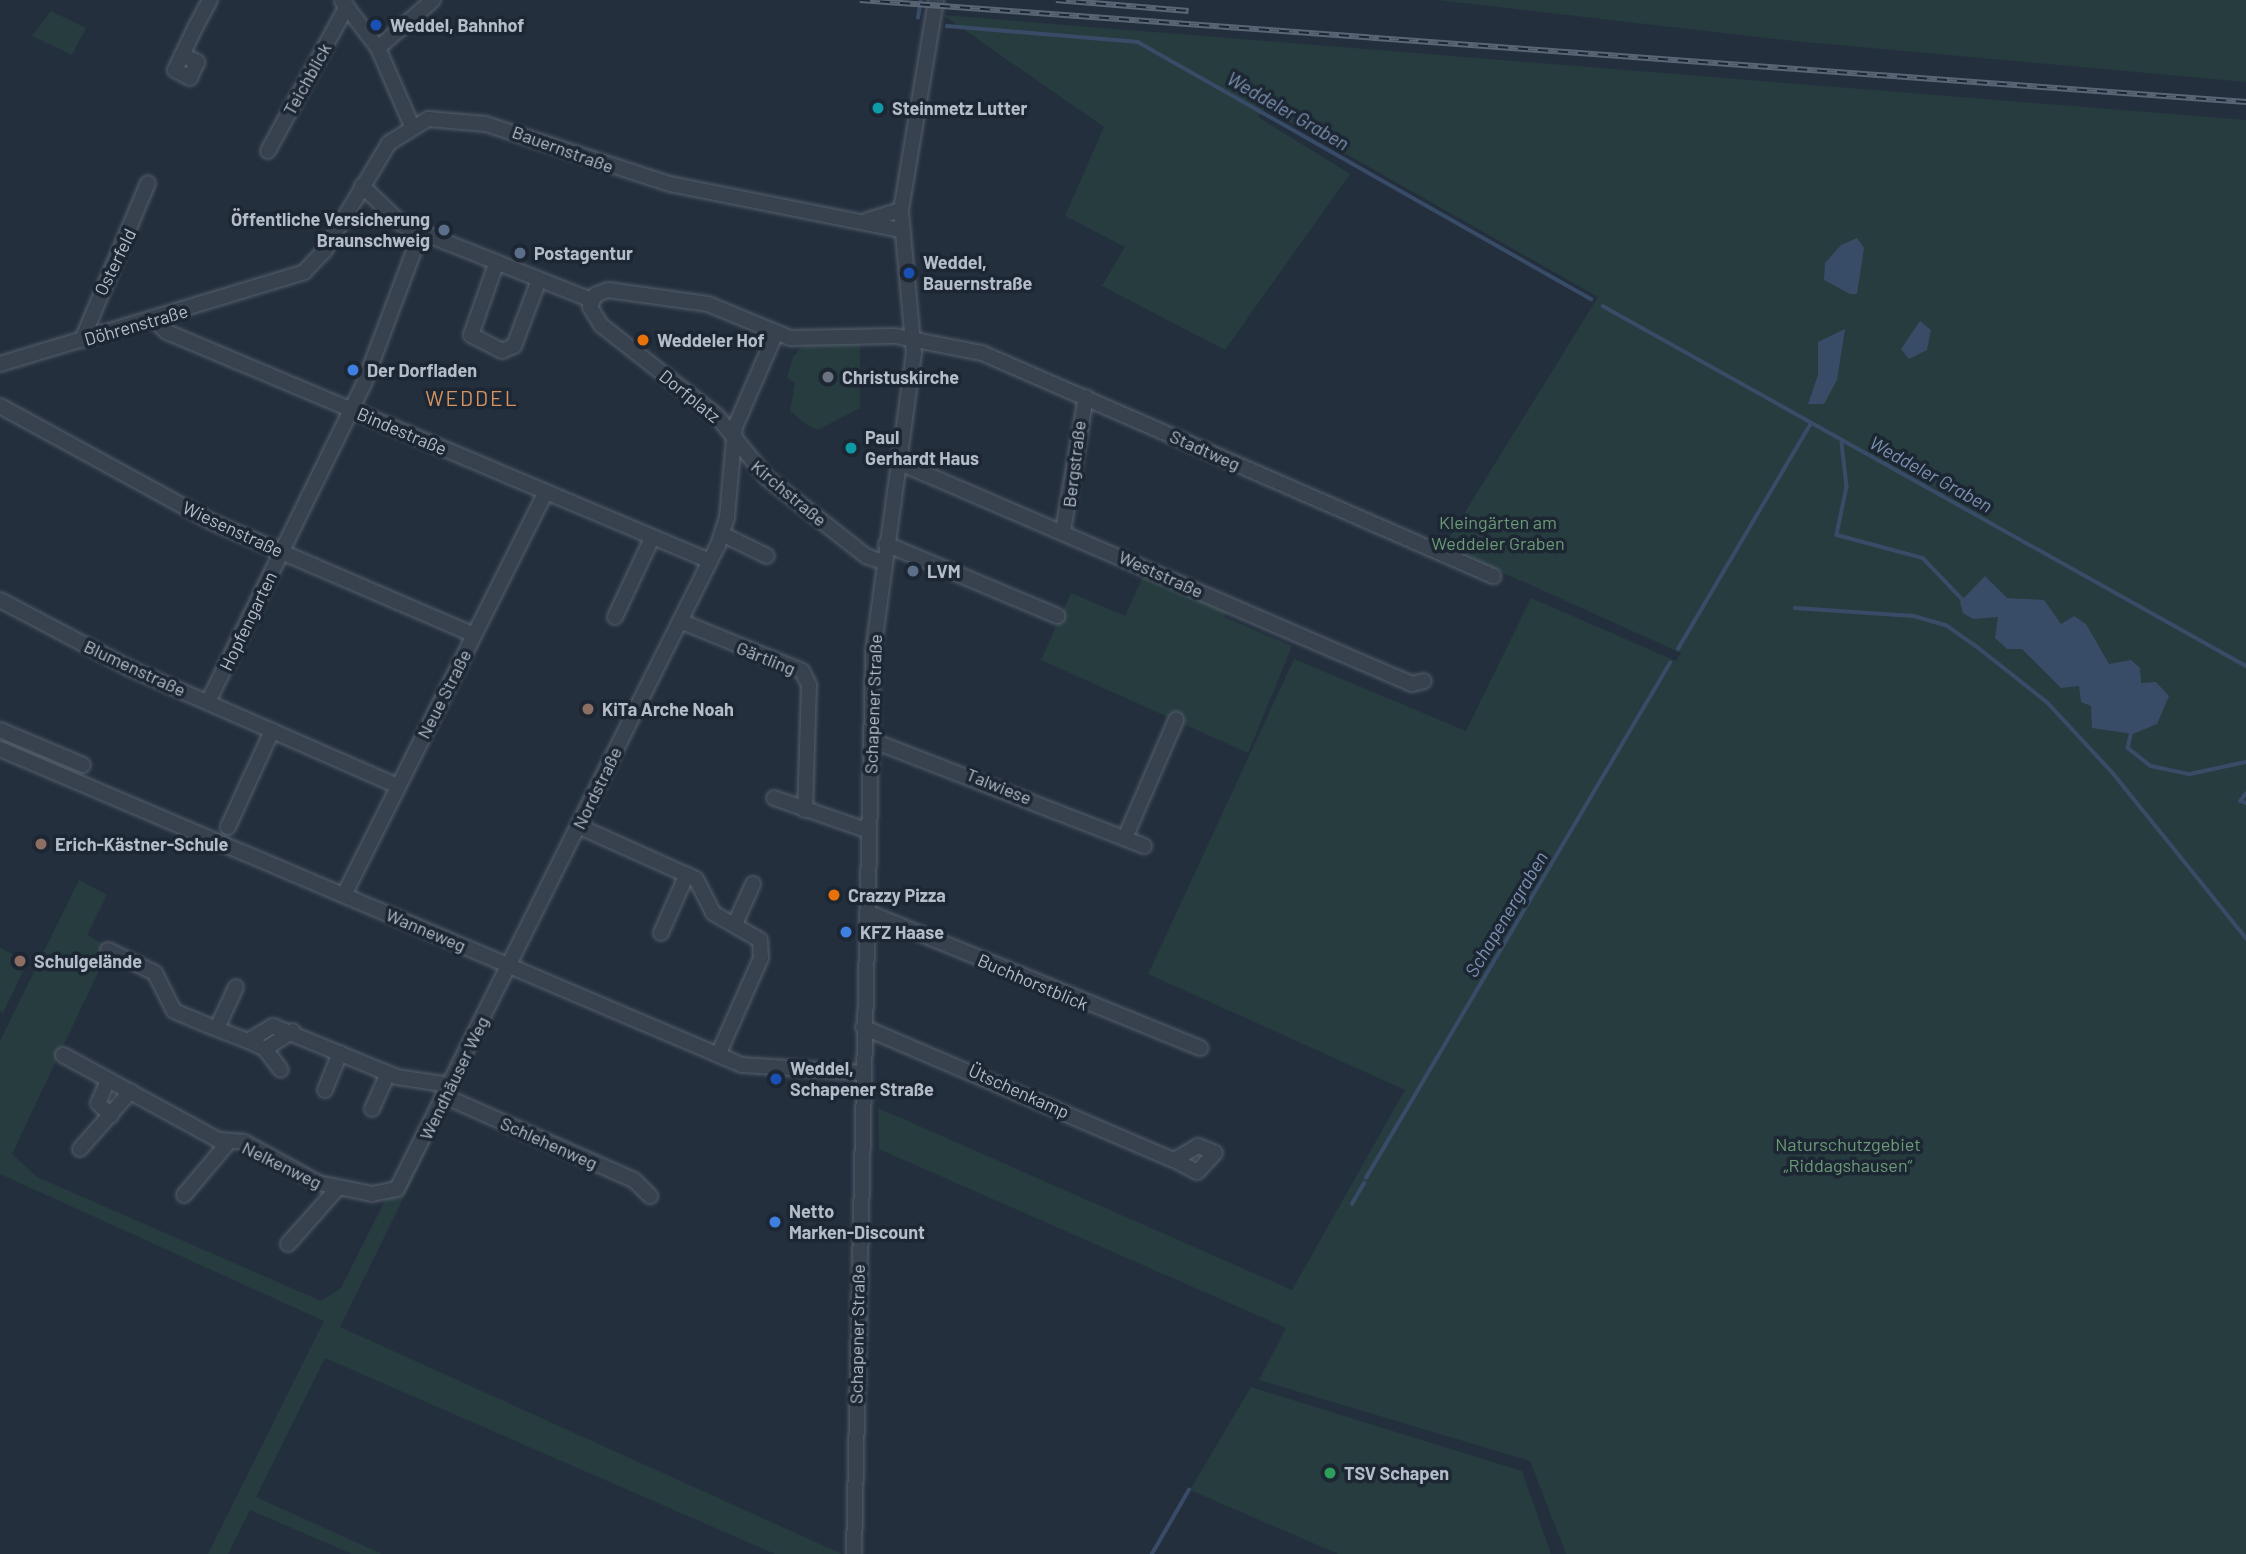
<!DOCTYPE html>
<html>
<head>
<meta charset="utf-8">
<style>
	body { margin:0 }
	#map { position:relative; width:2246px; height:1554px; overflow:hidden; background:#242f3e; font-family:Barlow,sans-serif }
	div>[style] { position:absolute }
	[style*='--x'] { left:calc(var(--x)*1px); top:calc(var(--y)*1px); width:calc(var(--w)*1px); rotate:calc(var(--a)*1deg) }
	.green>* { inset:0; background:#263c3f }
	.water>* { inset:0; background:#394c67 }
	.stream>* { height:3.5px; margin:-1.75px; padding:0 1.75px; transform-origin:1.75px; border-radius:1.75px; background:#394c67 }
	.roads { filter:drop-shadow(0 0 2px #565f6c) drop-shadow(0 0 2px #565f6c) }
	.minor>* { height:14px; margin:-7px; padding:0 7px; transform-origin:7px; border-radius:7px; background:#38414e }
	.rail>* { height:6px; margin-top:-3px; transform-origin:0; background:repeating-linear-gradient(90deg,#1d2633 0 10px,#5a6575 0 20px); box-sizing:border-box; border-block:2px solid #5a6575 }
	.dots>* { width:19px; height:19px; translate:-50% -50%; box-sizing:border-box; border:4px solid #1d2633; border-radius:50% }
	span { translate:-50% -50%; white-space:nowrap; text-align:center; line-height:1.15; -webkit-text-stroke:7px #1d2633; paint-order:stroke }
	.poi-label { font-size:18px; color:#b4bcc9; font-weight:700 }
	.left { translate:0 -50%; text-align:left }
	.right { translate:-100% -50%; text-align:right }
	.street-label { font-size:18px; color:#b4bcc9 }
	.park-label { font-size:18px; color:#6b9a76 }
	.water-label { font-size:19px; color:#7c92b1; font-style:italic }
	.quarter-label { font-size:21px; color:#d59563; letter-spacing:2px }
</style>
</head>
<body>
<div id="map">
	<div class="green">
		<div style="clip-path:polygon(1438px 0,2246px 0,2246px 82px,1794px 41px)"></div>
		<div style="clip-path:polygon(51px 11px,86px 28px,72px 55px,32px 36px)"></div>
		<div style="clip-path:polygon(943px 15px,2246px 120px,2246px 1554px,1566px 1554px,1530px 1461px,1259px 1380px,1286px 1328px,879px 1149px,878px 1108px,1292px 1290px,1405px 1090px,1148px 974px,1294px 659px,1466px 731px,1531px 598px,1676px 661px,1681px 653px,1444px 546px,1598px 297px,1265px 108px,1258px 117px,1350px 174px,1225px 350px,1102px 286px,1125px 247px,1065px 216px,1104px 127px)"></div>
		<div style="clip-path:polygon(860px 344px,860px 408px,818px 430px,807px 425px,790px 411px,795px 383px,787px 378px,793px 357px,803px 345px)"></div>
		<div style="clip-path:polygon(1145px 572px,1227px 608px,1224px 617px,1292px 646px,1248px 753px,1041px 660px,1071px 593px,1125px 616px)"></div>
		<div style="clip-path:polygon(79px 880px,107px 895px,87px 935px,110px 947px,12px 1154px,37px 1177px,321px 1301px,341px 1288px,419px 1133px,432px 1140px,340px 1327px,842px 1554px,775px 1554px,325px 1358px,256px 1497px,382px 1554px,352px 1554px,250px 1510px,228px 1554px,208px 1554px,324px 1321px,0 1174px,0 1041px)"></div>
		<div style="clip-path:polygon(0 948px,28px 961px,3px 1013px,0 1011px)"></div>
		<div style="clip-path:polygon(1251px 1387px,1522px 1471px,1551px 1554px,1338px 1554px,1190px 1490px)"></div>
	</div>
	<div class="water">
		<div style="clip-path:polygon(1857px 238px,1864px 248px,1857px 294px,1850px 294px,1824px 280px,1825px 263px,1841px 245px)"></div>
		<div style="clip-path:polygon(1920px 321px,1931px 330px,1927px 350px,1909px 359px,1901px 349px)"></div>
		<div style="clip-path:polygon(1845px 329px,1837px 380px,1824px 404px,1808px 404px,1818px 375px,1818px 342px)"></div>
		<div style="clip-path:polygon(1985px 576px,2007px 598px,2044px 600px,2061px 624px,2074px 616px,2086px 624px,2109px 664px,2131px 660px,2140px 668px,2141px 683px,2156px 682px,2169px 696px,2157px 724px,2133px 734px,2092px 728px,2091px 706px,2081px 702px,2079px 686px,2061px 688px,2022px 649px,2007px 649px,1995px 638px,1998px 617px,1973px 619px,1963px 613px,1960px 602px)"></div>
	</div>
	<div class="stream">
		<div style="--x:918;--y:18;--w:18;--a:-81"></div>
		<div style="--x:947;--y:26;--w:192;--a:4.8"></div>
		<div style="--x:1138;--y:42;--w:521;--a:29.57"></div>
		<div style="--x:1603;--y:306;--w:737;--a:29.24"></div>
		<div style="--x:1842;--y:443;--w:44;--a:83.5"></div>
		<div style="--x:1847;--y:487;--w:49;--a:101.8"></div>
		<div style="--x:1837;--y:535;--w:89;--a:15"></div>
		<div style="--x:1923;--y:558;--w:61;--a:46.3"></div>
		<div style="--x:1795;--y:608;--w:119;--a:3.8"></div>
		<div style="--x:1914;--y:616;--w:33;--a:16"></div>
		<div style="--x:1946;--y:625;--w:35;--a:35"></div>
		<div style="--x:1975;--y:645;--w:92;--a:38.4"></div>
		<div style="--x:2047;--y:702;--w:97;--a:47.1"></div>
		<div style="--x:2113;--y:773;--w:212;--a:51.1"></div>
		<div style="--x:1678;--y:649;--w:260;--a:-59.5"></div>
		<div style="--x:2132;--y:731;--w:17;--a:103"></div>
		<div style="--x:2128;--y:748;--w:29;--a:38"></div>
		<div style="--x:2151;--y:766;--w:40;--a:12"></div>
		<div style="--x:2190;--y:774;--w:57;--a:-12.1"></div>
		<div style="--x:2246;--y:794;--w:9;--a:126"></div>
		<div style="--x:2241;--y:801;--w:5;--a:22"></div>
		<div style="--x:1366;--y:1178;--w:598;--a:-59.45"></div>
		<div style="--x:1352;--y:1204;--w:24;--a:-60"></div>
		<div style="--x:1152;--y:1554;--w:74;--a:-60"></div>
	</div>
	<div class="roads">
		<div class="minor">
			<div style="--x:342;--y:1;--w:59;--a:52.5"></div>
			<div style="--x:378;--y:48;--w:83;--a:66.5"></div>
			<div style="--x:378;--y:48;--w:73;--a:-41.1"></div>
			<div style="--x:182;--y:55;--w:17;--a:25"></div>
			<div style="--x:197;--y:62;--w:17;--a:114"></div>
			<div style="--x:190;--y:78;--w:17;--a:-152"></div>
			<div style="--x:175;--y:70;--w:47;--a:-64.5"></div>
			<div style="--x:195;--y:28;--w:32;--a:-62"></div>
			<div style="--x:268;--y:151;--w:165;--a:-61.4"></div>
			<div style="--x:362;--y:186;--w:57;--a:43.6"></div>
			<div style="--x:403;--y:225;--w:202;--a:21.7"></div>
			<div style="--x:868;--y:220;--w:34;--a:-17"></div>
			<div style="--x:496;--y:264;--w:75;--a:109.4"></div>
			<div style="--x:471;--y:335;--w:35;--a:27"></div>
			<div style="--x:502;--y:351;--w:13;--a:-23"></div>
			<div style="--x:514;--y:346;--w:71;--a:-69.3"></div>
			<div style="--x:154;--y:320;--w:18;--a:43"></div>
			<div style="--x:167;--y:332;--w:589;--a:22.87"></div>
			<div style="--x:82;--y:340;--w:170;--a:-67.2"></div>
			<div style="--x:0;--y:364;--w:318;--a:-16.8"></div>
			<div style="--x:304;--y:272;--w:30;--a:-46"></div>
			<div style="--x:325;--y:250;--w:125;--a:-59.1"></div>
			<div style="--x:389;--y:143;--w:46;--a:-31.6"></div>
			<div style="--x:428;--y:119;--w:58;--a:4.9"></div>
			<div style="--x:486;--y:124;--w:194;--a:18.1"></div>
			<div style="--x:670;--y:184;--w:235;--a:11.3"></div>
			<div style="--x:0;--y:406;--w:242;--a:28.7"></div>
			<div style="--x:212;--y:522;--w:285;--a:23.3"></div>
			<div style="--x:898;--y:462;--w:560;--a:23.36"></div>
			<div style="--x:1412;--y:684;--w:12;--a:-14"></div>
			<div style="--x:1063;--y:531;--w:136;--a:-80.3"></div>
			<div style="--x:722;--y:534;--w:50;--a:26.1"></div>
			<div style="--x:886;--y:544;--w:186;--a:22.8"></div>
			<div style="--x:883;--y:562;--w:18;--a:-161"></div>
			<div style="--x:866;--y:556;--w:126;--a:-141.8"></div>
			<div style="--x:767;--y:478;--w:80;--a:-128.9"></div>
			<div style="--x:717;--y:416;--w:147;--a:-141.9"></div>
			<div style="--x:601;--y:325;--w:21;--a:-121"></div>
			<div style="--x:590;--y:307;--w:13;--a:-67"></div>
			<div style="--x:595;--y:295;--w:14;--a:-21"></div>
			<div style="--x:608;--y:290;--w:101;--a:8"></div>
			<div style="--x:708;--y:304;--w:89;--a:22.5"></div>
			<div style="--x:790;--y:338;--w:105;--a:-1.1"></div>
			<div style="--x:895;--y:336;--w:89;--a:11.1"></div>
			<div style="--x:982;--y:353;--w:558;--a:23.58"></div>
			<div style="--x:0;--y:600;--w:148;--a:27.8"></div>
			<div style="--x:131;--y:669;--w:292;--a:23.7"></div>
			<div style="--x:615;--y:617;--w:87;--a:-64.9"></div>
			<div style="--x:680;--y:621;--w:132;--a:22.3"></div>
			<div style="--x:802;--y:671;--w:16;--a:63"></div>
			<div style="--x:809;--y:685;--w:125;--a:91.8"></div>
			<div style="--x:208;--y:702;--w:357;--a:-63.9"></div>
			<div style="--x:365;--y:381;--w:159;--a:-69.4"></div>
			<div style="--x:0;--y:730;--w:90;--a:22.9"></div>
			<div style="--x:871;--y:740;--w:293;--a:21.2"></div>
			<div style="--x:0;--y:749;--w:806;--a:23.07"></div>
			<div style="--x:742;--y:1065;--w:119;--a:3.8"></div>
			<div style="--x:774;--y:798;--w:101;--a:19.2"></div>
			<div style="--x:578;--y:826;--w:129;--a:24.2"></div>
			<div style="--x:696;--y:879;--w:38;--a:63"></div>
			<div style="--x:713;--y:913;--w:54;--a:29.9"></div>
			<div style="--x:760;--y:940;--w:18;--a:87"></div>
			<div style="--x:761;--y:958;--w:106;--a:113.9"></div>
			<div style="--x:228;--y:827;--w:106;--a:-65.4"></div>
			<div style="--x:1125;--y:838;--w:129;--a:-66.6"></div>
			<div style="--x:344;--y:895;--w:449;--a:-63.4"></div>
			<div style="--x:867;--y:912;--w:360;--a:22.2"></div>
			<div style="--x:735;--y:924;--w:44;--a:-65.8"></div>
			<div style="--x:661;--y:933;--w:64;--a:-66.2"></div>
			<div style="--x:108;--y:950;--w:52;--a:26.1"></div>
			<div style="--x:155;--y:973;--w:42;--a:63.4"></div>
			<div style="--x:174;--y:1011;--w:36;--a:23"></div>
			<div style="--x:207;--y:1025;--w:44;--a:21.3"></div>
			<div style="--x:248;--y:1041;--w:29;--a:-31"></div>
			<div style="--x:273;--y:1026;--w:134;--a:22.4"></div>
			<div style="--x:397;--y:1077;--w:53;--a:8.7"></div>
			<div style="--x:863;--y:1027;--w:338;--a:23.2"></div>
			<div style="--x:1174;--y:1160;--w:28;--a:-30"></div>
			<div style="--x:1198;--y:1146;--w:18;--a:22"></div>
			<div style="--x:1215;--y:1153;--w:26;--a:133"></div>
			<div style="--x:1197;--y:1172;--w:26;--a:-152"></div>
			<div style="--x:217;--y:1028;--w:45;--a:-65.1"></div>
			<div style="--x:248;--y:1041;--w:19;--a:25"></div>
			<div style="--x:265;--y:1049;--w:33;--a:-33"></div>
			<div style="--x:265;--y:1049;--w:26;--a:53"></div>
			<div style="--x:63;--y:1055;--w:177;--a:28.7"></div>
			<div style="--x:218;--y:1140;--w:26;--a:4"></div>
			<div style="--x:244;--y:1142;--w:85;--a:28.7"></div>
			<div style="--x:319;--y:1183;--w:54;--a:11.7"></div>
			<div style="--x:372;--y:1194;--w:25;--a:-11"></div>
			<div style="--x:397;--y:1189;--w:720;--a:-63.51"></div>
			<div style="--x:718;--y:545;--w:29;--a:-72"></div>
			<div style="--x:727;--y:517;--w:90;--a:-84.9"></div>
			<div style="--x:735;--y:427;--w:100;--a:-66.5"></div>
			<div style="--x:108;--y:1080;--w:25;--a:113"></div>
			<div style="--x:98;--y:1103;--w:18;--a:45"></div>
			<div style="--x:325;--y:1090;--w:40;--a:-68"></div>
			<div style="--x:444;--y:1096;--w:208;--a:23.9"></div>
			<div style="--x:634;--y:1180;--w:23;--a:45"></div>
			<div style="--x:372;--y:1109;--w:39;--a:-66"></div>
			<div style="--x:80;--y:1149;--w:77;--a:-48.7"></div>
			<div style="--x:184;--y:1195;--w:68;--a:-49.8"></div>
			<div style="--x:288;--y:1244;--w:72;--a:-48.4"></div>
			<div style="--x:854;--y:1554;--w:902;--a:-88.79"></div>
			<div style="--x:873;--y:652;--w:301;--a:-82.2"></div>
			<div style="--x:914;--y:354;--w:145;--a:-95.2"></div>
			<div style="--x:901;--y:210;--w:213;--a:-80.5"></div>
		</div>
	</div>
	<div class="rail">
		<div style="--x:860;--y:0;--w:1390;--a:4.21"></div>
		<div style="--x:1056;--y:0;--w:133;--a:4.7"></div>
	</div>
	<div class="dots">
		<div style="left:376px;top:25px;background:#1a4fb4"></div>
		<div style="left:878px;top:108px;background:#0f9aa8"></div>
		<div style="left:444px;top:230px;background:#5c6f8a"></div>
		<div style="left:520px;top:253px;background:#5c6f8a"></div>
		<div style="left:909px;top:273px;background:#1a4fb4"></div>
		<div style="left:643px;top:340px;background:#e8710a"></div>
		<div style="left:353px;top:370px;background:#3f7fe0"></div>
		<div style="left:828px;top:377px;background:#6b7280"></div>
		<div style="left:851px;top:448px;background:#0f9aa8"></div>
		<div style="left:913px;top:571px;background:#5c6f8a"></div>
		<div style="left:588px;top:709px;background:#8d6e63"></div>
		<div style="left:41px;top:844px;background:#8d6e63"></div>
		<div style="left:834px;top:895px;background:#e8710a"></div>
		<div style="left:846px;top:932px;background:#3f7fe0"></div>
		<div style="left:20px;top:961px;background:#8d6e63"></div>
		<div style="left:776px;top:1079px;background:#1a4fb4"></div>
		<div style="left:775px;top:1222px;background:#3f7fe0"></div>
		<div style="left:1330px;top:1473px;background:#2e9e5b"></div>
	</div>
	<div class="poi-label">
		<span class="left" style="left:390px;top:25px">Weddel, Bahnhof</span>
		<span class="left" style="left:892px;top:108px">Steinmetz Lutter</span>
		<span class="right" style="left:430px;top:230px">Öffentliche Versicherung<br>Braunschweig</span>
		<span class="left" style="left:534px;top:253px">Postagentur</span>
		<span class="left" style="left:923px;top:273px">Weddel,<br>Bauernstraße</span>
		<span class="left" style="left:657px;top:340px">Weddeler Hof</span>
		<span class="left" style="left:367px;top:370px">Der Dorfladen</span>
		<span class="left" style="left:842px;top:377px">Christuskirche</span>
		<span class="left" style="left:865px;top:448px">Paul<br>Gerhardt Haus</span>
		<span class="left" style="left:927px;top:571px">LVM</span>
		<span class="left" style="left:602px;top:709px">KiTa Arche Noah</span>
		<span class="left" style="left:55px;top:844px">Erich-Kästner-Schule</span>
		<span class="left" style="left:848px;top:895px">Crazzy Pizza</span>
		<span class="left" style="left:860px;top:932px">KFZ Haase</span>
		<span class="left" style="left:34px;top:961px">Schulgelände</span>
		<span class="left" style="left:790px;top:1079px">Weddel,<br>Schapener Straße</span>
		<span class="left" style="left:789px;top:1222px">Netto<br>Marken-Discount</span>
		<span class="left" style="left:1344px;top:1473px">TSV Schapen</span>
	</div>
	<div class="street-label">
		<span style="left:307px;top:79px;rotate:-61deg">Teichblick</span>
		<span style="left:563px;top:149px;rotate:20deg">Bauernstraße</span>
		<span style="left:115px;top:262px;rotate:-64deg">Osterfeld</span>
		<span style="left:136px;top:325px;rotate:-16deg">Döhrenstraße</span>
		<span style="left:690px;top:396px;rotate:39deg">Dorfplatz</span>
		<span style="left:402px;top:431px;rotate:23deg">Bindestraße</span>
		<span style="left:1205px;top:450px;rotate:24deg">Stadtweg</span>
		<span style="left:1074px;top:464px;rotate:-83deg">Bergstraße</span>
		<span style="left:789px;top:493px;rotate:40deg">Kirchstraße</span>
		<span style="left:233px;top:529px;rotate:25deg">Wiesenstraße</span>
		<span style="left:1161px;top:574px;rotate:24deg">Weststraße</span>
		<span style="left:248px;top:621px;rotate:-64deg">Hopfengarten</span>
		<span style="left:766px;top:658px;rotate:22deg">Gärtling</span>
		<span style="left:135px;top:668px;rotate:25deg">Blumenstraße</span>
		<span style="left:444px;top:694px;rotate:-63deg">Neue Straße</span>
		<span style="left:873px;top:704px;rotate:-88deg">Schapener Straße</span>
		<span style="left:999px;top:786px;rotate:22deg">Talwiese</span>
		<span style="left:597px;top:788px;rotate:-64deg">Nordstraße</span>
		<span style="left:426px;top:930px;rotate:23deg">Wanneweg</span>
		<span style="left:1033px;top:982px;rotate:23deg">Buchhorstblick</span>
		<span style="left:454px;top:1078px;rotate:-64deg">Wendhäuser Weg</span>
		<span style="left:1019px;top:1091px;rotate:24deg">Ütschenkamp</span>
		<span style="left:549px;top:1143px;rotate:24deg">Schlehenweg</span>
		<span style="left:282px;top:1165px;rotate:26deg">Nelkenweg</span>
		<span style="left:857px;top:1334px;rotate:-89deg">Schapener Straße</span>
	</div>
	<div class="park-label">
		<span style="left:1498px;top:533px">Kleingärten am<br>Weddeler Graben</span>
		<span style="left:1848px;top:1155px">Naturschutzgebiet<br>„Riddagshausen“</span>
	</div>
	<div class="water-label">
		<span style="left:1288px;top:111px;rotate:30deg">Weddeler Graben</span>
		<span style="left:1931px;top:474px;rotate:29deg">Weddeler Graben</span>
		<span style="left:1506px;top:914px;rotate:-59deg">Schapenergraben</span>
	</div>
	<div class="quarter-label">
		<span style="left:472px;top:398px">WEDDEL</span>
	</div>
</div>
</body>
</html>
